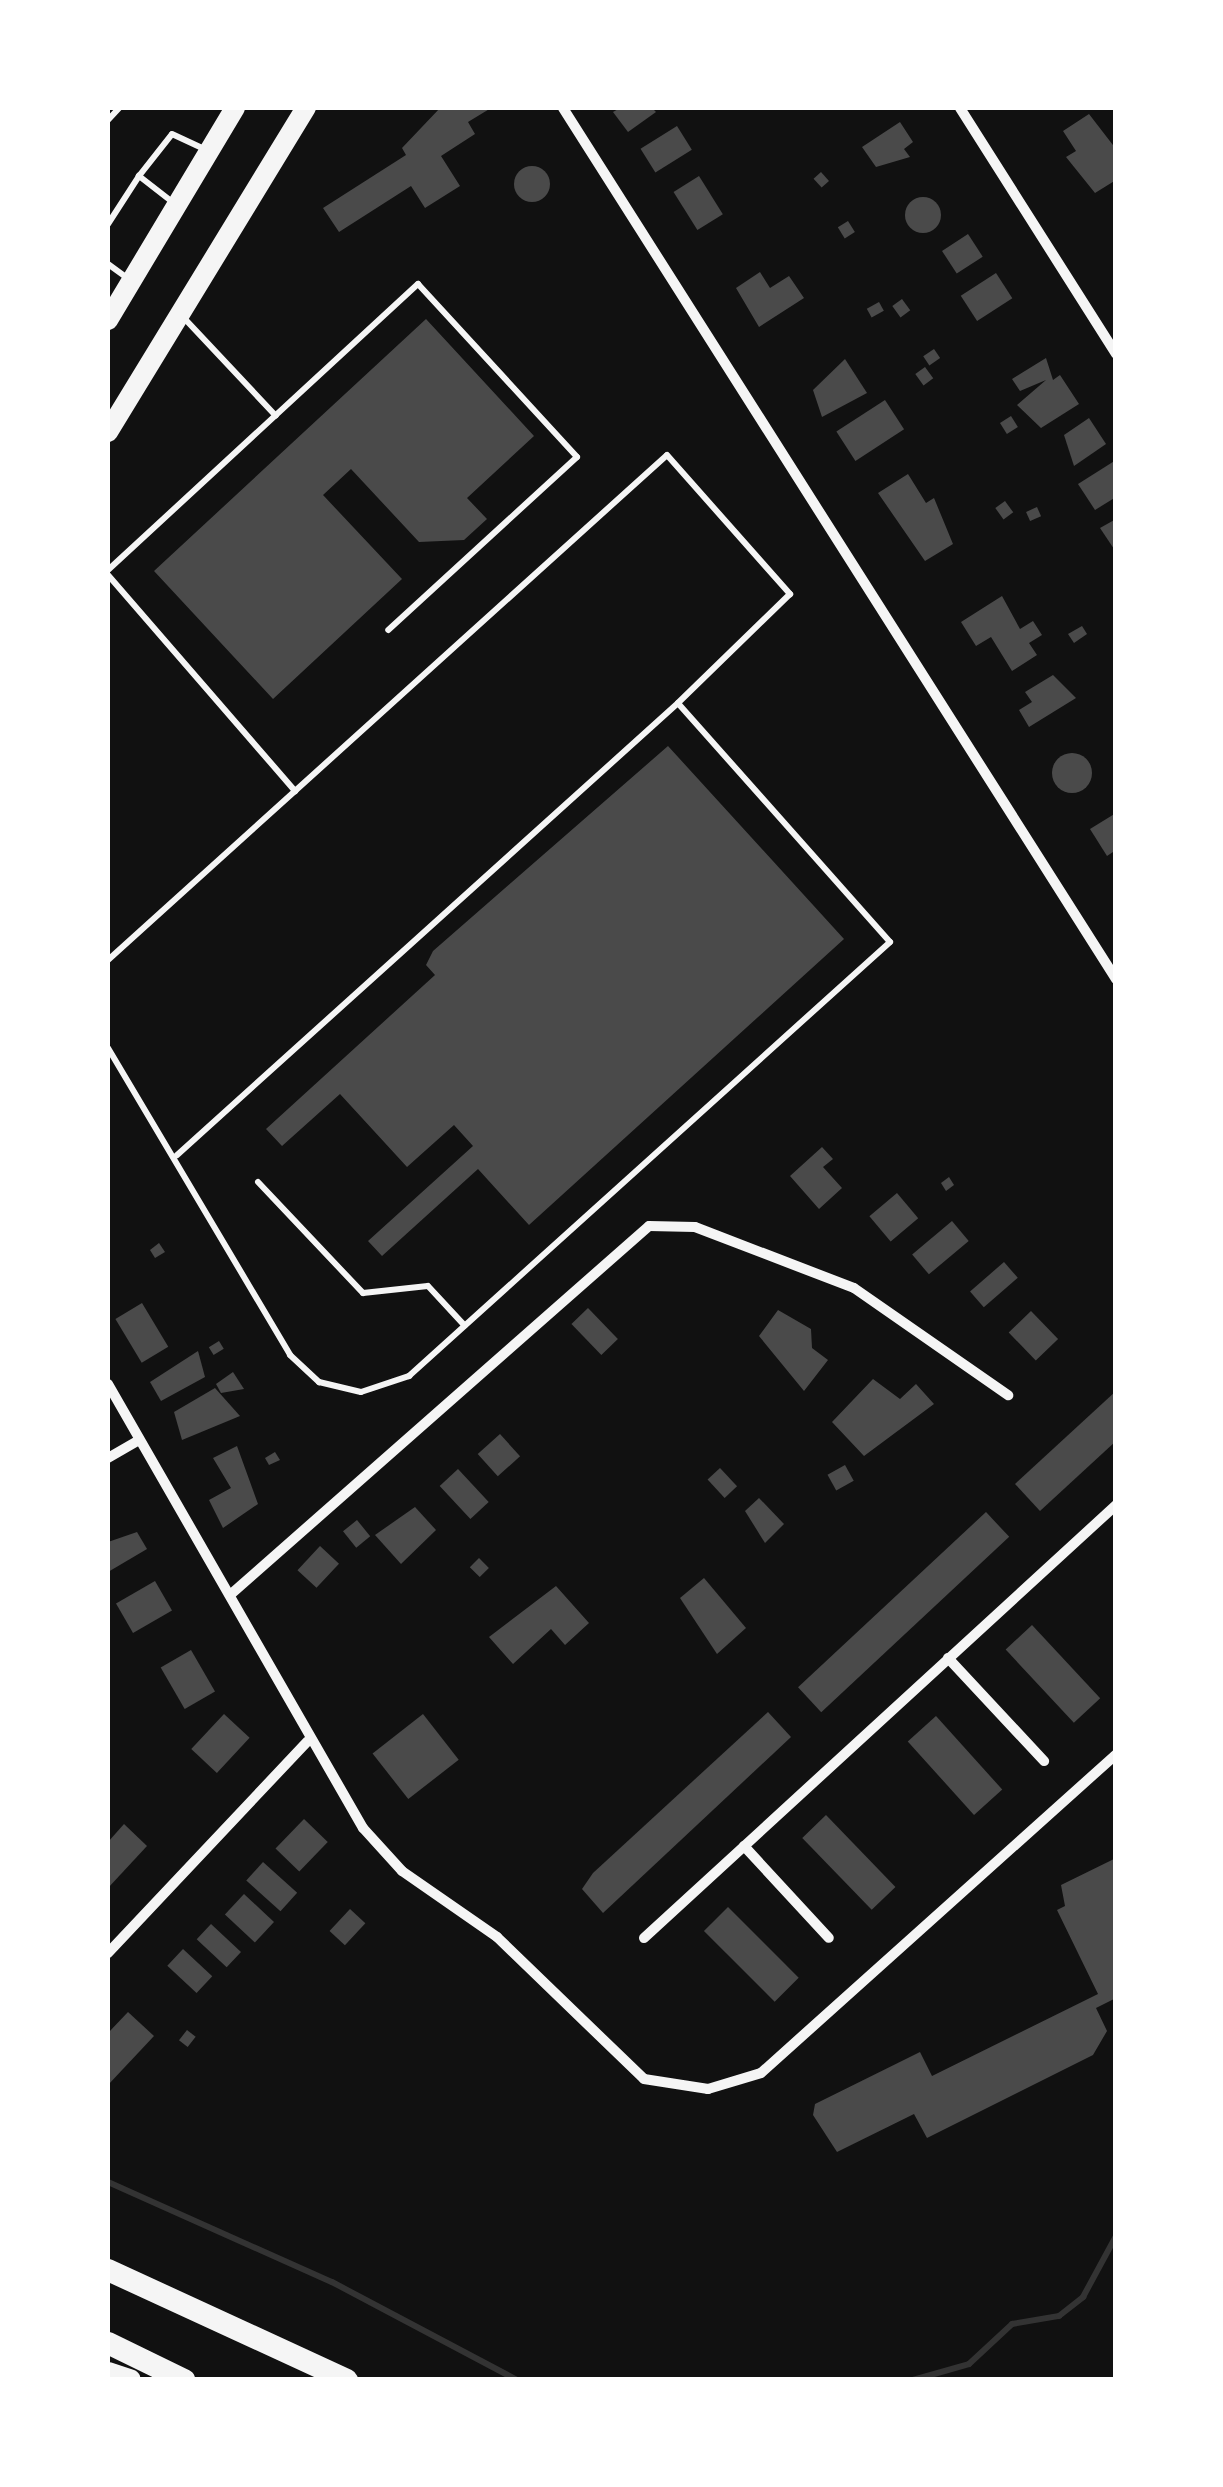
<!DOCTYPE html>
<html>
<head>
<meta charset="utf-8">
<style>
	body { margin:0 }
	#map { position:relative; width:1223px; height:2487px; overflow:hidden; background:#111; font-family:"Roboto Condensed",sans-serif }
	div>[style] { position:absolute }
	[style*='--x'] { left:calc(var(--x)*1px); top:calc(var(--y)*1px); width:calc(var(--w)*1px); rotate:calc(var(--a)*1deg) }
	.stream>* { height:6px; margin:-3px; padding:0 3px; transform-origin:3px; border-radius:3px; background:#333 }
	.building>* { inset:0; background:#4a4a4a; transform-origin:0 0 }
	.round { border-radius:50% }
	.service>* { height:6px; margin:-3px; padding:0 3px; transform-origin:3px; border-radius:3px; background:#f5f5f5 }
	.minor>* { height:10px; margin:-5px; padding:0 5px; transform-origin:5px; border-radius:5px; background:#f5f5f5 }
	.primary>* { height:20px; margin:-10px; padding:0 10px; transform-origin:10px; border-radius:10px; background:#f5f5f5 }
	.motorway>* { height:22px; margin:-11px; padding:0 11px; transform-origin:11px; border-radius:11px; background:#f5f5f5 }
	span { translate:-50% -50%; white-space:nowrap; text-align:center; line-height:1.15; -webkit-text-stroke:8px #fff; paint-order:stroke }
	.frame { position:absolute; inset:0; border:110px solid #fff; pointer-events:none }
</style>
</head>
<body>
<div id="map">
	<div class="stream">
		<div style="--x:108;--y:2182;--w:245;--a:24.1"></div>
		<div style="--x:332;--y:2282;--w:209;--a:27.9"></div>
		<div style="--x:913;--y:2380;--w:58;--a:-15.9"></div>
		<div style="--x:969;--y:2364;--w:59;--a:-42.9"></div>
		<div style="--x:1012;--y:2324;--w:48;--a:-9.7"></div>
		<div style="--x:1059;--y:2316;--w:31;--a:-38"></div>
		<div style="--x:1083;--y:2297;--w:69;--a:-61.6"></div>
	</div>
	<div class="building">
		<div style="clip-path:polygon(440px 108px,491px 108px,468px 122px,475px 134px,441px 156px,460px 186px,425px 208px,411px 186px,339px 232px,323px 208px,406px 155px,402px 148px)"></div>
		<div style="clip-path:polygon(620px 108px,652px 108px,656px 112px,628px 132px,613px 112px)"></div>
		<div style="clip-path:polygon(1089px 114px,1116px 149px,1116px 180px,1095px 193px,1066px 157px,1076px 151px,1063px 131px)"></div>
		<div style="clip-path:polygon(900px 122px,913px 142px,904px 149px,910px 157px,876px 167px,862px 147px)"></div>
		<div style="left:677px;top:126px;width:28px;height:43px;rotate:58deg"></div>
		<div class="round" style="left:514px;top:166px;width:36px;height:36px"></div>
		<div style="left:821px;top:172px;width:12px;height:10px;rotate:48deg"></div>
		<div style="left:699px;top:176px;width:45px;height:30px;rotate:58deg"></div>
		<div class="round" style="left:905px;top:197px;width:36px;height:36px"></div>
		<div style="left:848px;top:221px;width:13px;height:12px;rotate:58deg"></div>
		<div style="left:968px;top:234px;width:27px;height:31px;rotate:57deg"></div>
		<div style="clip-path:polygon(760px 272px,770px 288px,789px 276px,804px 298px,759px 327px,736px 288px)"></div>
		<div style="left:996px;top:273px;width:30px;height:42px;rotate:57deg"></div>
		<div style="left:902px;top:299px;width:14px;height:12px;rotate:54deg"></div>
		<div style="left:879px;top:302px;width:10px;height:14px;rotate:61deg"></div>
		<div style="clip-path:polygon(426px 319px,534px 436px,467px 498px,487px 519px,464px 540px,419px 542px,351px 469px,323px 495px,402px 579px,273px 699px,154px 571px)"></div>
		<div style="left:934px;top:349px;width:11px;height:13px;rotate:56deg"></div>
		<div style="clip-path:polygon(1046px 358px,1053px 380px,1060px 375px,1079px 404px,1041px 428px,1017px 405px,1046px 380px,1020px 391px,1012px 379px)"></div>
		<div style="clip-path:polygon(845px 359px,867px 393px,822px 417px,813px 390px)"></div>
		<div style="left:925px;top:367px;width:14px;height:12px;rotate:54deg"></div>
		<div style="left:885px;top:400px;width:35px;height:58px;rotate:57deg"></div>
		<div style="left:1011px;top:416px;width:13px;height:13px;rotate:58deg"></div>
		<div style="clip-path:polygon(1089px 418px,1106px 444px,1074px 466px,1064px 435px)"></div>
		<div style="clip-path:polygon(1116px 460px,1116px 497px,1095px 510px,1078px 484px)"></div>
		<div style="clip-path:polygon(908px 474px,926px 503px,934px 498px,953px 544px,925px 561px,878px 493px)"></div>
		<div style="left:1005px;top:501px;width:14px;height:12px;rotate:54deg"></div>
		<div style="left:1037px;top:507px;width:10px;height:12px;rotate:66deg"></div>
		<div style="clip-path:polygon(1116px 519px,1116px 552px,1100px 528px)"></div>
		<div style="clip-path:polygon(1002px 596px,1020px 629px,1033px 621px,1042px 635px,1029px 643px,1037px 655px,1012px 671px,991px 637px,976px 646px,961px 622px)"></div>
		<div style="clip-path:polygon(1082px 626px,1087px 634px,1074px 643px,1068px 634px)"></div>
		<div style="clip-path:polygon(1053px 675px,1076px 698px,1029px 727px,1019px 710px,1032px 702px,1025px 692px)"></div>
		<div style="clip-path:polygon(668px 746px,844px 939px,529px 1225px,478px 1169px,382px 1256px,368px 1241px,473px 1146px,454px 1125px,407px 1167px,340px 1094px,282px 1146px,266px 1129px,435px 975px,426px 965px,433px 951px)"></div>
		<div class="round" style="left:1052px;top:753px;width:40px;height:40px"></div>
		<div style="clip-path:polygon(1116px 813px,1116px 850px,1107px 856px,1090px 829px)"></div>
		<div style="clip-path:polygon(822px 1147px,833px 1159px,823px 1167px,842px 1188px,819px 1209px,790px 1176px)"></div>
		<div style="clip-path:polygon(949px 1177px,954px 1185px,946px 1191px,941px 1183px)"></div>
		<div style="left:897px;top:1193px;width:33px;height:36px;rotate:50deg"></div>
		<div style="left:952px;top:1221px;width:26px;height:52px;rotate:50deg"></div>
		<div style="clip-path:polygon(159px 1243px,165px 1252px,155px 1258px,150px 1250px)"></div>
		<div style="left:1004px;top:1262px;width:21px;height:45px;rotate:49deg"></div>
		<div style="left:142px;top:1303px;width:51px;height:31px;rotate:59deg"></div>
		<div style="left:588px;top:1308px;width:43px;height:23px;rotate:46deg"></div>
		<div style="clip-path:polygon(778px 1310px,811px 1329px,812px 1348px,828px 1360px,804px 1391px,759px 1336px)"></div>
		<div style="left:1031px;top:1311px;width:39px;height:31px;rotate:46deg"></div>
		<div style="left:219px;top:1341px;width:9px;height:12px;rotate:58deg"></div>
		<div style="clip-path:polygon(198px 1351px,205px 1377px,161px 1401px,150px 1382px)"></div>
		<div style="clip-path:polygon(233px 1372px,244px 1389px,221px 1393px,216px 1384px)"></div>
		<div style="clip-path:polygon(873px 1379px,900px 1399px,916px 1384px,934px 1404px,864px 1456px,832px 1422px)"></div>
		<div style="clip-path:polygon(215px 1388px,240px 1416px,182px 1440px,174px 1412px)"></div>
		<div style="clip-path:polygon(1116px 1391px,1116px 1441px,1040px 1511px,1015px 1484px)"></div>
		<div style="left:500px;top:1434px;width:30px;height:30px;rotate:48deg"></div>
		<div style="clip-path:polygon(237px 1446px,258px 1504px,223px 1528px,209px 1500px,231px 1488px,213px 1458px)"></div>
		<div style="clip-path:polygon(275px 1452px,280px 1460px,269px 1465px,265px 1458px)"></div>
		<div style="left:845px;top:1465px;width:18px;height:20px;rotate:61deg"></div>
		<div style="left:720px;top:1468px;width:25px;height:17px;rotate:47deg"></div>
		<div style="left:458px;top:1469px;width:45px;height:25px;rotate:47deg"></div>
		<div style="clip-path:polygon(759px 1498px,784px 1524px,765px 1543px,745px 1511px)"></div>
		<div style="clip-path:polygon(415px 1507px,436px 1530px,401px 1564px,375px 1535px)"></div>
		<div style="left:986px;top:1512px;width:34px;height:257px;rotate:47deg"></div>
		<div style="left:357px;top:1520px;width:21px;height:18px;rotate:51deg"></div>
		<div style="clip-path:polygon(137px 1532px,147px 1549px,108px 1572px,108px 1542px)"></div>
		<div style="left:320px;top:1546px;width:26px;height:33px;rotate:43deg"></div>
		<div style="left:479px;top:1558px;width:14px;height:13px;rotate:45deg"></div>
		<div style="clip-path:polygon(704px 1578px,746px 1628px,717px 1654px,680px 1598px)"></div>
		<div style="left:155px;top:1581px;width:34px;height:45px;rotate:60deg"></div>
		<div style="clip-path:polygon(556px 1586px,589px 1623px,565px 1645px,551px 1629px,513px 1664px,489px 1637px)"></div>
		<div style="left:1032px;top:1625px;width:100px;height:36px;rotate:47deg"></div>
		<div style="left:191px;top:1650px;width:48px;height:35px;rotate:60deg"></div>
		<div style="clip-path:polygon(768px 1712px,791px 1737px,603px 1913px,582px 1889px,593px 1873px)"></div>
		<div style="left:224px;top:1714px;width:35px;height:48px;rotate:43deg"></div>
		<div style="left:423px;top:1714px;width:58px;height:64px;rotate:52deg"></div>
		<div style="left:936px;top:1716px;width:99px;height:38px;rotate:48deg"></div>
		<div style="left:826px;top:1815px;width:100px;height:33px;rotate:46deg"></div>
		<div style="left:304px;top:1819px;width:33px;height:41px;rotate:44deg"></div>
		<div style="clip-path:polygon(124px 1824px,147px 1846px,108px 1888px,108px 1842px)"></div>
		<div style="clip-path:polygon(1116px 1858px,1116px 1998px,1096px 2008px,1107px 2031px,1093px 2055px,927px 2138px,914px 2114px,837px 2152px,813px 2115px,815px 2104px,920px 2052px,932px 2076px,1098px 1994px,1057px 1910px,1065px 1906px,1061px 1885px)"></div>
		<div style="left:263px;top:1862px;width:46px;height:25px;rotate:42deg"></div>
		<div style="left:244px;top:1894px;width:41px;height:28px;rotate:43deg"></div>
		<div style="left:728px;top:1907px;width:100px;height:34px;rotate:45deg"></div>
		<div style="left:350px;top:1909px;width:21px;height:30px;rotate:43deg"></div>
		<div style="left:211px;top:1924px;width:41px;height:21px;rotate:43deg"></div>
		<div style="left:183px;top:1949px;width:40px;height:23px;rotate:43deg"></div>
		<div style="clip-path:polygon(128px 2012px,154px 2036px,108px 2085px,108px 2033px)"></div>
		<div style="left:187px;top:2030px;width:11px;height:13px;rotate:38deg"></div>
	</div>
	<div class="service">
		<div style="--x:108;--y:120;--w:16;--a:-47"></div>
		<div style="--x:175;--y:204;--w:46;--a:-142.1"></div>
		<div style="--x:139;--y:176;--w:53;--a:-51.8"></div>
		<div style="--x:172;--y:134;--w:38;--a:25"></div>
		<div style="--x:108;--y:224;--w:57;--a:-57.1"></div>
		<div style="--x:108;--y:264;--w:24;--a:36"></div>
		<div style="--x:184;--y:318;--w:134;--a:46.8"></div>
		<div style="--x:108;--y:570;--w:422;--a:-42.7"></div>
		<div style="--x:418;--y:284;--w:235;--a:47.4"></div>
		<div style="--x:577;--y:457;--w:256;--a:137.5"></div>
		<div style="--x:108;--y:575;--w:286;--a:49.1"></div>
		<div style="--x:295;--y:791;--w:252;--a:137.9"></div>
		<div style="--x:295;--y:791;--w:501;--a:-42.09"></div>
		<div style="--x:667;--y:455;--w:186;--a:48.5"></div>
		<div style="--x:790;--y:594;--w:156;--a:135.8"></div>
		<div style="--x:108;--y:1048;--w:357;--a:59.3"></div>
		<div style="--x:290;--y:1355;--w:40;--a:43"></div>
		<div style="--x:319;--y:1382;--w:43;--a:13.4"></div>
		<div style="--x:361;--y:1392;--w:51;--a:-18.4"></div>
		<div style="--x:409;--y:1376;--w:648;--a:-42.06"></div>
		<div style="--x:890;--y:942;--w:319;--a:-131.6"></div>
		<div style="--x:678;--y:703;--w:675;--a:137.94"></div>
		<div style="--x:258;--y:1182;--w:153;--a:46.6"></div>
		<div style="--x:363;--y:1293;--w:65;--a:-6.1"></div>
		<div style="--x:428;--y:1286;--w:54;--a:47.2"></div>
	</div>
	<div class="minor">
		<div style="--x:563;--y:108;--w:1032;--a:57.59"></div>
		<div style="--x:960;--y:108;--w:291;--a:57.6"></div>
		<div style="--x:108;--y:1384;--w:512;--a:60.13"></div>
		<div style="--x:363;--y:1828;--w:58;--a:47.8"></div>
		<div style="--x:402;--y:1871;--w:116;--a:34.8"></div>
		<div style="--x:497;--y:1937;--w:204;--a:44"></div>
		<div style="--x:644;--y:2079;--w:65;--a:8.9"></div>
		<div style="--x:708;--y:2089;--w:55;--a:-16.8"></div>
		<div style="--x:761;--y:2073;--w:477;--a:-41.9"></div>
		<div style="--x:108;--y:1458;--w:36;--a:-30"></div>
		<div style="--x:230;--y:1595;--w:558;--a:-41.37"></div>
		<div style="--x:649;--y:1226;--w:46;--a:1.2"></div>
		<div style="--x:695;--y:1227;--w:170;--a:21"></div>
		<div style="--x:854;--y:1288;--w:188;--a:34.8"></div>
		<div style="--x:948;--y:1658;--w:141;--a:47"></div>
		<div style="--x:744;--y:1846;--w:125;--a:47.3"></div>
		<div style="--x:644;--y:1938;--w:641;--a:-42.53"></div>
		<div style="--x:108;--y:1953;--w:291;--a:-46.7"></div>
	</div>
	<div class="primary">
		<div style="--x:108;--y:320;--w:247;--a:-59.1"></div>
		<div style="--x:108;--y:432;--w:380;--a:-58.6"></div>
	</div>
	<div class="motorway">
		<div style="--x:108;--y:2270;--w:263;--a:24.7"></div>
		<div style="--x:108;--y:2343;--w:85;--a:26"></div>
		<div style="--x:108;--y:2373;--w:23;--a:18"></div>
	</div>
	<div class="frame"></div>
</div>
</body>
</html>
